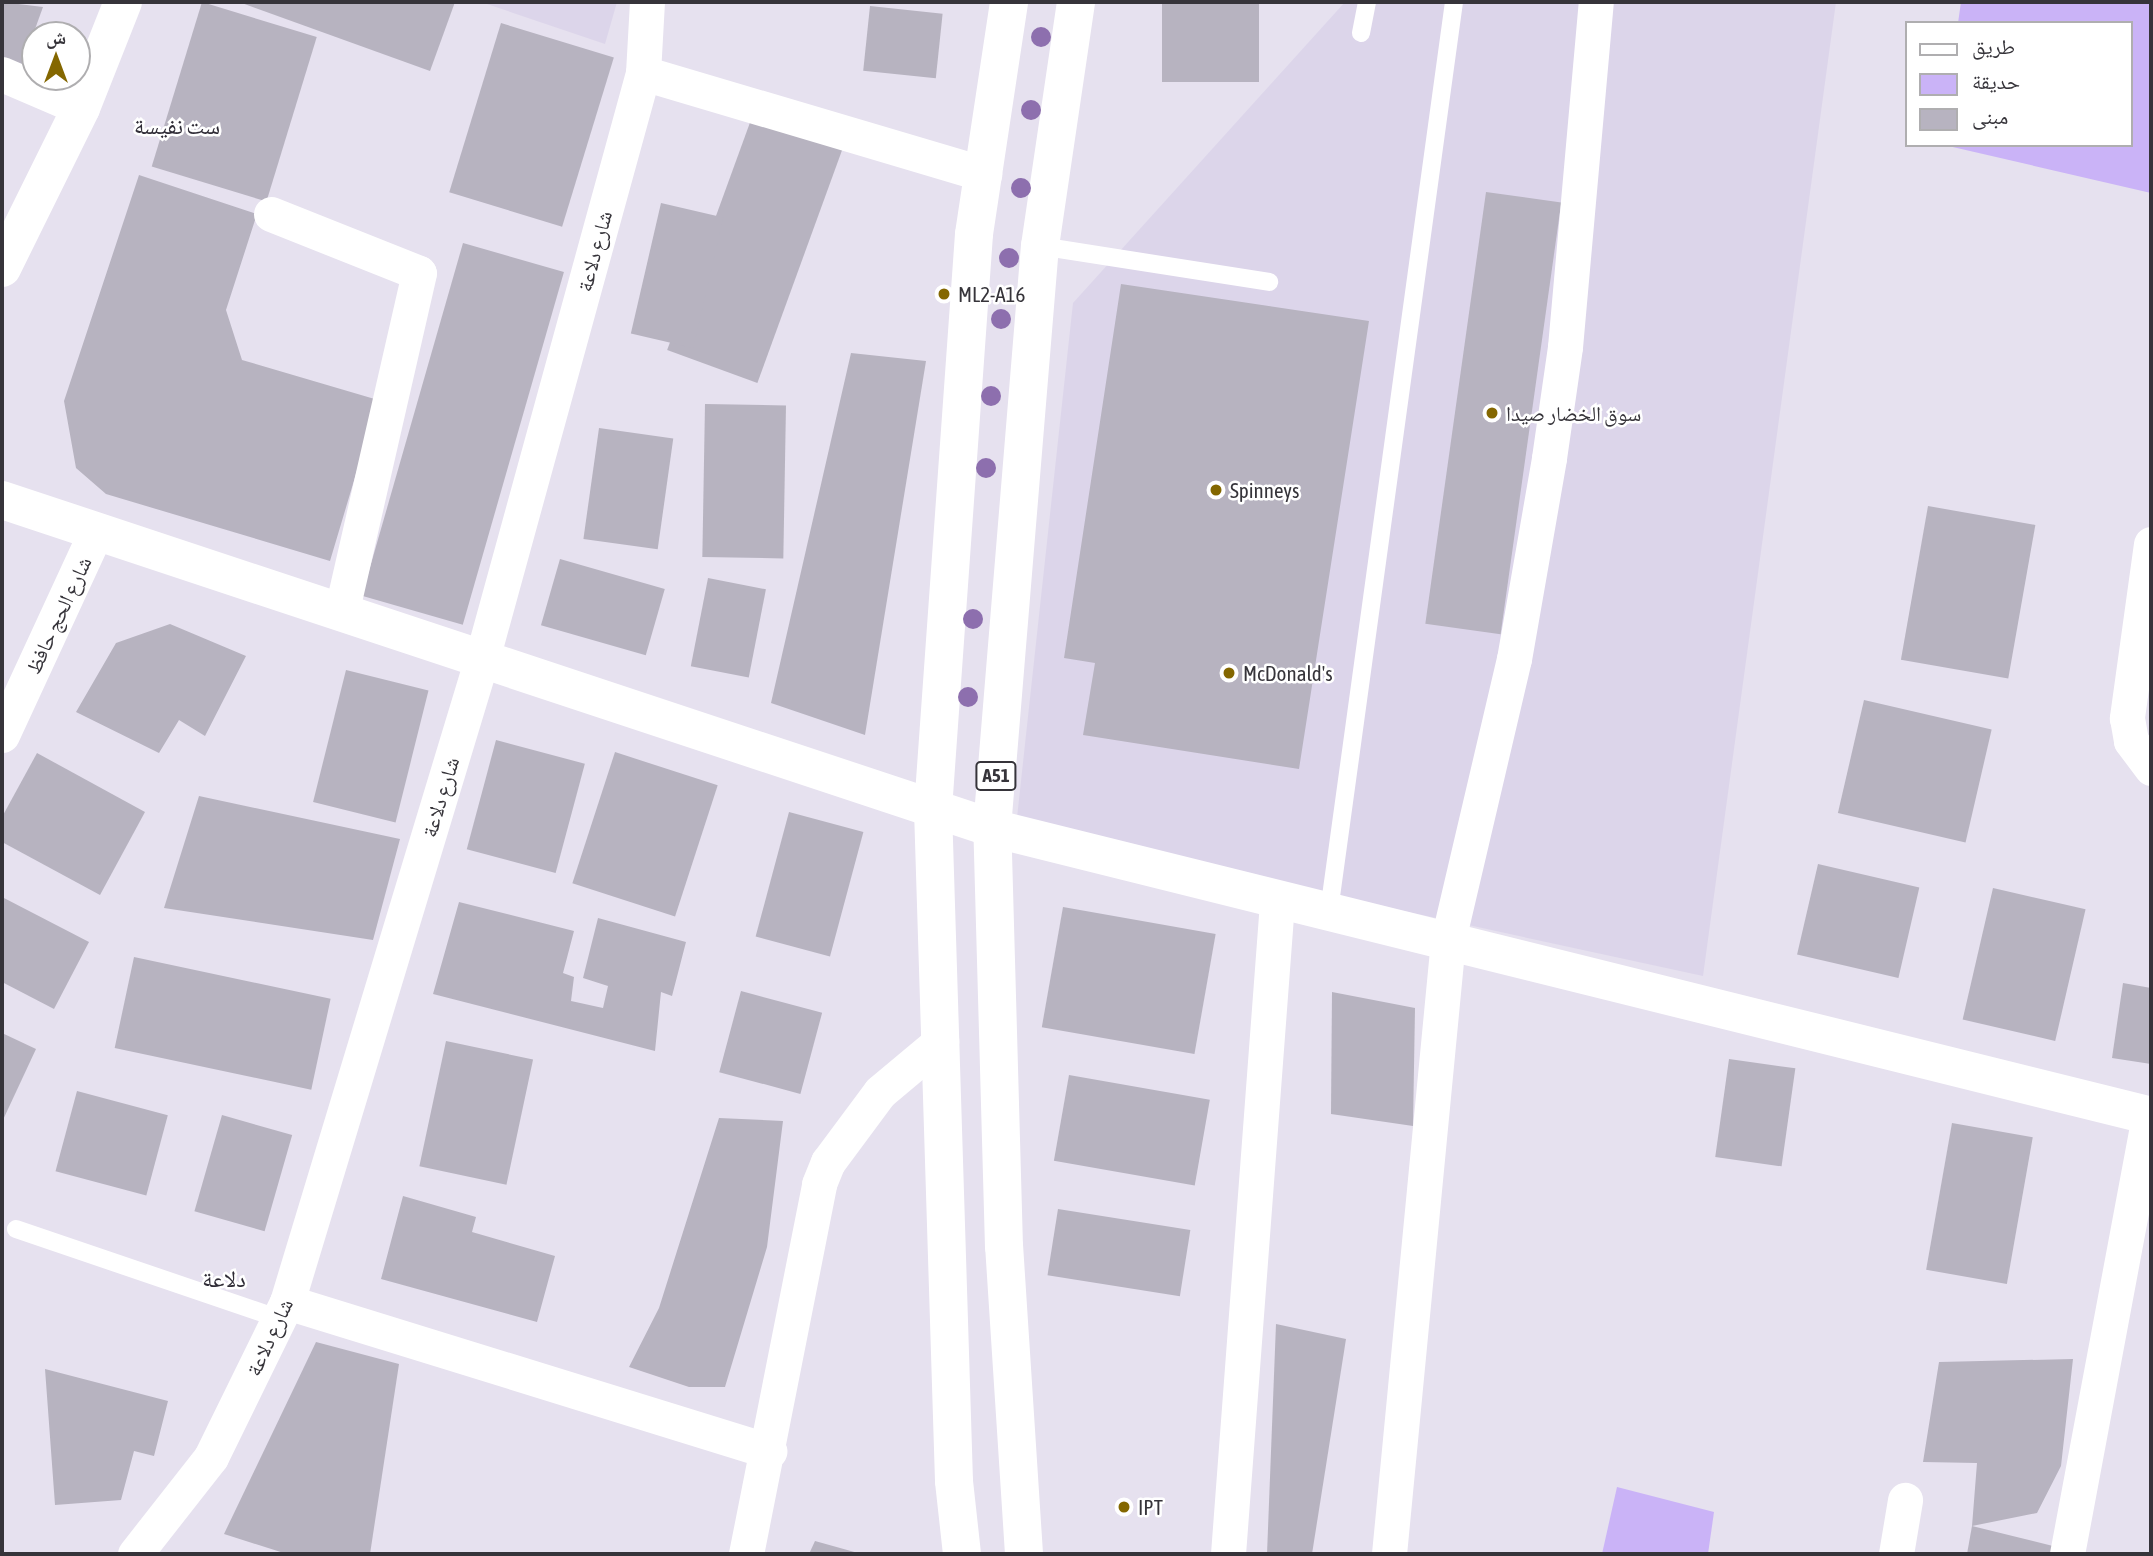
<!DOCTYPE html>
<html>
<head>
<meta charset="utf-8">
<style>
	body { margin:0 }
	#map { position:relative; width:2153px; height:1556px; overflow:hidden; background:#e6e1ef; font-family:"Asap Condensed","Noto Naskh Arabic",sans-serif }
	div>[style] { position:absolute }
	[style*='--x'] { left:calc(var(--x)*1px); top:calc(var(--y)*1px); width:calc(var(--w)*1px); rotate:calc(var(--a)*1deg) }
	.built>* { inset:0; background:#dcd5ea }
	.green>* { inset:0; background:#cab3f7 }
	.building>* { inset:0; background:#b7b3c0; transform-origin:0 0 }
	.lane>* { height:18px; margin:-9px; padding:0 9px; transform-origin:9px; border-radius:9px; background:#fff }
	.street>* { height:35px; margin:-17.5px; padding:0 17.5px; transform-origin:17.5px; border-radius:17.5px; background:#fff }
	.secondary>* { height:38px; margin:-19px; padding:0 19px; transform-origin:19px; border-radius:19px; background:#fff }
	.highway>* { height:38px; margin:-19px; padding:0 19px; transform-origin:19px; border-radius:19px; background:#fff }
	.trees>* { width:20px; height:20px; margin:-10px; border-radius:50%; background:#8d6fae }
	.dots>* { width:19px; height:19px; translate:-50% -50%; box-sizing:border-box; border:4px solid #fff; border-radius:50% }
	span { translate:-50% -50%; white-space:nowrap; text-align:center; line-height:1.15; -webkit-text-stroke:5px #fff; paint-order:stroke }
	.shield-label span { padding:2px 5px; background:#fff; border:2px solid; border-radius:5px; -webkit-text-stroke-width:0 }
	.shield-label { font-size:19px; color:#36343a; font-weight:700 }
	.street-label { font-size:21px; color:#36343a }
	.poi-label { font-size:21px; color:#36343a }
	.left { translate:0 -50%; text-align:left }
	.neighbourhood-label { font-size:23px; color:#2e2b35 }
	.frame { position:absolute; inset:0; border:4px solid #36343a; pointer-events:none }
	.legend { position:absolute; left:1905px; top:21px; width:228px; height:126px; box-sizing:border-box; background:#fff; border:2px solid #afaeb0; margin:0; padding:9px 12px; list-style:none; font-size:21px; color:#36343a }
	.legend li { display:flex; align-items:center; gap:14px; height:35px }
	.legend b { width:35px; border:2px solid #afaeb0 }
	.north { position:absolute; left:21px; top:21px; width:70px; height:70px; box-sizing:border-box; background:#fff; border:2px solid #afaeb0; border-radius:50%; rotate:0deg; font-size:19px; font-weight:700; line-height:28px; text-align:center; color:#36343a }
	.north::after { content:''; display:block; margin:auto; width:24px; height:32px; background:#846700; clip-path:polygon(50% 0,100% 100%,50% 72%,0 100%) }
</style>
</head>
<body>
<div id="map">
	<div class="built">
		<div style="clip-path:polygon(481px 2px,617px 2px,605px 44px)"></div>
		<div style="clip-path:polygon(1345px 2px,1836px 2px,1703px 976px,1016px 827px,1073px 303px)"></div>
	</div>
	<div class="green">
		<div style="clip-path:polygon(1961px 2px,2151px 2px,2151px 193px,1944px 145px,2130px 145px,2130px 23px,1958px 23px)"></div>
		<div style="clip-path:polygon(1617px 1487px,1714px 1512px,1708px 1554px,1602px 1554px)"></div>
	</div>
	<div class="building">
		<div style="clip-path:polygon(2px 2px,43px 7px,22px 65px,2px 58px)"></div>
		<div style="left:202px;top:2px;width:120px;height:172px;rotate:17deg"></div>
		<div style="clip-path:polygon(239px 2px,455px 2px,430px 71px)"></div>
		<div style="left:1162px;top:2px;width:97px;height:80px"></div>
		<div style="left:870px;top:6px;width:73px;height:65px;rotate:6deg"></div>
		<div style="left:501px;top:23px;width:118px;height:177px;rotate:17deg"></div>
		<div style="left:752px;top:117px;width:96px;height:248px;rotate:20deg"></div>
		<div style="clip-path:polygon(139px 175px,257px 214px,226px 310px,242px 360px,378px 400px,330px 561px,106px 494px,76px 468px,64px 401px)"></div>
		<div style="left:1486px;top:192px;width:76px;height:436px;rotate:8deg"></div>
		<div style="left:661px;top:203px;width:64px;height:134px;rotate:13deg"></div>
		<div style="left:463px;top:243px;width:105px;height:367px;rotate:16deg"></div>
		<div style="clip-path:polygon(1121px 284px,1369px 321px,1299px 769px,1083px 735px,1095px 663px,1064px 658px)"></div>
		<div style="clip-path:polygon(851px 353px,926px 361px,865px 735px,771px 703px)"></div>
		<div style="left:705px;top:404px;width:81px;height:153px;rotate:1deg"></div>
		<div style="left:599px;top:428px;width:75px;height:112px;rotate:8deg"></div>
		<div style="left:1928px;top:506px;width:109px;height:156px;rotate:10deg"></div>
		<div style="left:560px;top:559px;width:109px;height:69px;rotate:16deg"></div>
		<div style="left:708px;top:578px;width:59px;height:90px;rotate:11deg"></div>
		<div style="clip-path:polygon(170px 624px,246px 656px,205px 736px,179px 720px,159px 753px,76px 712px,116px 643px)"></div>
		<div style="left:346px;top:670px;width:85px;height:136px;rotate:14deg"></div>
		<div style="left:1864px;top:700px;width:131px;height:116px;rotate:13deg"></div>
		<div style="left:496px;top:740px;width:92px;height:113px;rotate:15deg"></div>
		<div style="left:615px;top:752px;width:108px;height:138px;rotate:18deg"></div>
		<div style="clip-path:polygon(37px 753px,145px 812px,100px 895px,2px 842px,2px 817px)"></div>
		<div style="clip-path:polygon(199px 796px,400px 839px,373px 940px,164px 908px)"></div>
		<div style="left:789px;top:812px;width:77px;height:129px;rotate:15deg"></div>
		<div style="left:1818px;top:864px;width:104px;height:93px;rotate:13deg"></div>
		<div style="left:1993px;top:888px;width:95px;height:135px;rotate:13deg"></div>
		<div style="clip-path:polygon(2px 897px,89px 942px,54px 1009px,2px 982px)"></div>
		<div style="clip-path:polygon(459px 902px,574px 931px,563px 973px,574px 977px,571px 1001px,603px 1008px,608px 986px,583px 978px,598px 918px,686px 942px,672px 996px,661px 992px,655px 1051px,433px 994px)"></div>
		<div style="left:1063px;top:907px;width:155px;height:122px;rotate:10deg"></div>
		<div style="left:134px;top:957px;width:201px;height:93px;rotate:12deg"></div>
		<div style="clip-path:polygon(2123px 983px,2151px 988px,2151px 1064px,2112px 1058px)"></div>
		<div style="left:741px;top:991px;width:84px;height:84px;rotate:15deg"></div>
		<div style="clip-path:polygon(1332px 992px,1415px 1008px,1413px 1126px,1331px 1114px)"></div>
		<div style="clip-path:polygon(2px 1033px,36px 1049px,2px 1122px)"></div>
		<div style="left:446px;top:1041px;width:89px;height:128px;rotate:12deg"></div>
		<div style="left:1729px;top:1059px;width:67px;height:99px;rotate:8deg"></div>
		<div style="left:1069px;top:1075px;width:143px;height:87px;rotate:10deg"></div>
		<div style="left:77px;top:1091px;width:94px;height:83px;rotate:15deg"></div>
		<div style="left:222px;top:1115px;width:73px;height:100px;rotate:16deg"></div>
		<div style="clip-path:polygon(719px 1118px,783px 1121px,767px 1247px,725px 1387px,689px 1387px,629px 1367px,659px 1308px)"></div>
		<div style="left:1952px;top:1123px;width:82px;height:149px;rotate:10deg"></div>
		<div style="clip-path:polygon(403px 1196px,476px 1217px,472px 1232px,555px 1256px,537px 1322px,381px 1279px)"></div>
		<div style="left:1058px;top:1209px;width:134px;height:67px;rotate:9deg"></div>
		<div style="clip-path:polygon(1276px 1324px,1346px 1339px,1312px 1554px,1267px 1554px)"></div>
		<div style="clip-path:polygon(316px 1342px,399px 1364px,370px 1554px,287px 1554px,224px 1534px)"></div>
		<div style="clip-path:polygon(2073px 1359px,2061px 1466px,2037px 1513px,1972px 1526px,1977px 1463px,1923px 1462px,1939px 1362px)"></div>
		<div style="clip-path:polygon(45px 1369px,168px 1401px,154px 1456px,134px 1451px,121px 1500px,55px 1505px)"></div>
		<div style="clip-path:polygon(1972px 1526px,2053px 1546px,2051px 1554px,1967px 1554px)"></div>
		<div style="clip-path:polygon(815px 1541px,858px 1553px,858px 1554px,809px 1554px)"></div>
	</div>
	<div class="lane">
		<div style="--x:1361;--y:33;--w:32;--a:-79"></div>
		<div style="--x:1040;--y:246;--w:232;--a:8.9"></div>
		<div style="--x:1329;--y:911;--w:918;--a:-82.17"></div>
		<div style="--x:16;--y:1229;--w:279;--a:18.8"></div>
	</div>
	<div class="street">
		<div style="--x:643;--y:73;--w:356;--a:16.5"></div>
		<div style="--x:2;--y:74;--w:86;--a:23.3"></div>
		<div style="--x:271;--y:214;--w:159;--a:21.7"></div>
		<div style="--x:419;--y:273;--w:346;--a:102.9"></div>
		<div style="--x:2151;--y:544;--w:176;--a:97.9"></div>
		<div style="--x:2127;--y:718;--w:23;--a:80"></div>
		<div style="--x:2131;--y:741;--w:34;--a:53"></div>
		<div style="--x:2;--y:735;--w:224;--a:-65.2"></div>
		<div style="--x:287;--y:1302;--w:505;--a:17.18"></div>
		<div style="--x:135;--y:1554;--w:123;--a:-51.9"></div>
		<div style="--x:211;--y:1457;--w:173;--a:-63.9"></div>
		<div style="--x:287;--y:1302;--w:676;--a:-73.15"></div>
		<div style="--x:483;--y:655;--w:604;--a:-74.63"></div>
		<div style="--x:643;--y:73;--w:71;--a:-86.8"></div>
		<div style="--x:746;--y:1554;--w:377;--a:-78.8"></div>
		<div style="--x:819;--y:1184;--w:24;--a:-68"></div>
		<div style="--x:828;--y:1162;--w:87;--a:-53.4"></div>
		<div style="--x:880;--y:1092;--w:80;--a:-39.9"></div>
		<div style="--x:1228;--y:1554;--w:654;--a:-85.7"></div>
		<div style="--x:1389;--y:1554;--w:617;--a:-84.51"></div>
		<div style="--x:1448;--y:940;--w:289;--a:-76.8"></div>
		<div style="--x:1514;--y:659;--w:204;--a:-80.1"></div>
		<div style="--x:1549;--y:458;--w:112;--a:-81.8"></div>
		<div style="--x:1565;--y:347;--w:346;--a:-84.9"></div>
		<div style="--x:1896;--y:1554;--w:55;--a:-80.5"></div>
		<div style="--x:2067;--y:1554;--w:447;--a:-79.4"></div>
	</div>
	<div class="secondary">
		<div style="--x:2;--y:268;--w:178;--a:-63.7"></div>
		<div style="--x:81;--y:108;--w:114;--a:-68.4"></div>
		<div style="--x:2;--y:500;--w:1043;--a:18.33"></div>
		<div style="--x:992;--y:828;--w:1194;--a:13.95"></div>
	</div>
	<div class="highway">
		<div style="--x:962;--y:1554;--w:73;--a:-96.3"></div>
		<div style="--x:954;--y:1481;--w:672;--a:-91.79"></div>
		<div style="--x:933;--y:809;--w:576;--a:-85.92"></div>
		<div style="--x:974;--y:234;--w:235;--a:-81.4"></div>
		<div style="--x:1024;--y:1554;--w:308;--a:-93.7"></div>
		<div style="--x:1004;--y:1247;--w:419;--a:-91.6"></div>
		<div style="--x:992;--y:828;--w:584;--a:-85.29"></div>
		<div style="--x:1040;--y:246;--w:247;--a:-81.6"></div>
	</div>
	<div class="trees">
		<div style="left:1041px;top:37px"></div>
		<div style="left:1031px;top:110px"></div>
		<div style="left:1021px;top:188px"></div>
		<div style="left:1009px;top:258px"></div>
		<div style="left:1001px;top:319px"></div>
		<div style="left:991px;top:396px"></div>
		<div style="left:986px;top:468px"></div>
		<div style="left:973px;top:619px"></div>
		<div style="left:968px;top:697px"></div>
	</div>
	<div class="dots">
		<div style="left:944px;top:294px;background:#846700"></div>
		<div style="left:1492px;top:413px;background:#846700"></div>
		<div style="left:1216px;top:490px;background:#846700"></div>
		<div style="left:1229px;top:673px;background:#846700"></div>
		<div style="left:1124px;top:1507px;background:#846700"></div>
	</div>
	<div class="shield-label">
		<span style="left:996px;top:776px">A51</span>
	</div>
	<div class="street-label">
		<span style="left:594px;top:251px;rotate:-75deg">شارع دلاعة</span>
		<span style="left:58px;top:615px;rotate:-65deg">شارع الحج حافظ</span>
		<span style="left:440px;top:797px;rotate:-73deg">شارع دلاعة</span>
		<span style="left:269px;top:1337px;rotate:-65deg">شارع دلاعة</span>
	</div>
	<div class="poi-label">
		<span class="left" style="left:958px;top:294px">ML2-A16</span>
		<span class="left" style="left:1506px;top:413px">سوق الخضار صيدا</span>
		<span class="left" style="left:1230px;top:490px">Spinneys</span>
		<span class="left" style="left:1243px;top:673px">McDonald's</span>
		<span class="left" style="left:1138px;top:1507px">IPT</span>
	</div>
	<div class="neighbourhood-label">
		<span style="left:177px;top:126px">ست نفيسة</span>
		<span style="left:224px;top:1279px">دلاعة</span>
	</div>
	<div class="frame"></div>
	<ul class="legend">
	<li><b style="height:9px;background:#fff"></b>طريق</li>
	<li><b style="height:19px;background:#cab3f7"></b>حديقة</li>
	<li><b style="height:19px;background:#b7b3c0"></b>مبنى</li>
	</ul>
	<div class="north">ش</div>
</div>
</body>
</html>
